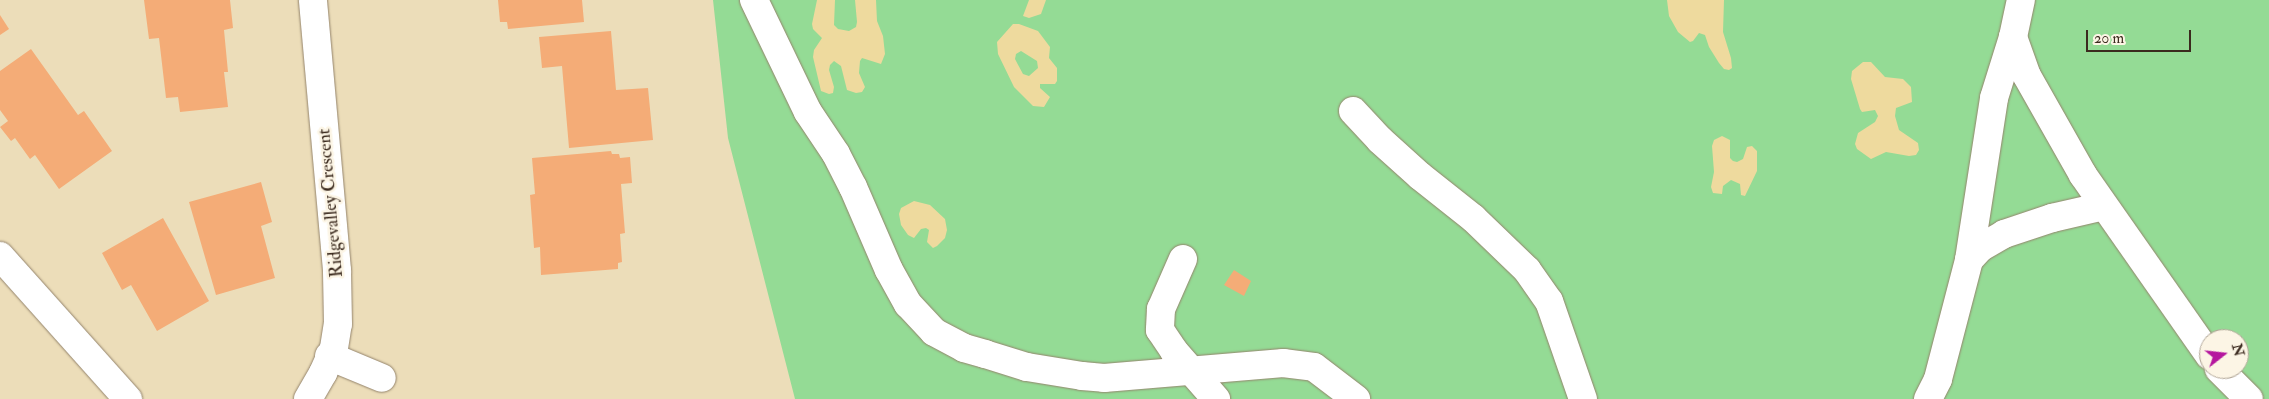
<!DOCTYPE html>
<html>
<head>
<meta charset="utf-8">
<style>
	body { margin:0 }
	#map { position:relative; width:2269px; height:399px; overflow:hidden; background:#ecddb9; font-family:"IM FELL Double Pica",serif }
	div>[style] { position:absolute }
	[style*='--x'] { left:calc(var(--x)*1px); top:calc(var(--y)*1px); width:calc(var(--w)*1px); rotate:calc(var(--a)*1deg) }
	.green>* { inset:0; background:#94db95 }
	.sand>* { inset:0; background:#eeda9e }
	.building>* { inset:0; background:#f4ac77 }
	.roads { filter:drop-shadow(0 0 1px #94846c) drop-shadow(0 0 1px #94846c) }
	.minor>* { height:28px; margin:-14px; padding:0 14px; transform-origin:14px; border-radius:14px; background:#fff }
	span { translate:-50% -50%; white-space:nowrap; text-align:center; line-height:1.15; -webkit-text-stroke:5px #fcf5e5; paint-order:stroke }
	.street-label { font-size:18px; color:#3b2a1e }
	.north { position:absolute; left:2199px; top:329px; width:50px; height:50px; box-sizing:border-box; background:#fcf5e5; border:1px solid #afa495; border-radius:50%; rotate:74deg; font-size:14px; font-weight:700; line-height:20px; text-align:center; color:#3b2a1e }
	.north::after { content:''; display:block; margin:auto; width:18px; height:22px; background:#b5179e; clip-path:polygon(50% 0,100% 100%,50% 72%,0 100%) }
	.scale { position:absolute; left:2086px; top:30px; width:105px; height:22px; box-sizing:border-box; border:2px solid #3b2a1e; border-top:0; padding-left:6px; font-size:15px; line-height:18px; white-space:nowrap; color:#3b2a1e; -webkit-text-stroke:4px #fcf5e5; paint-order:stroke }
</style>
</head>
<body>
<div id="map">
	<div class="green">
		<div style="clip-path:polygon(evenodd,713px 0,2269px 0,2269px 399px,795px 399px,728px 138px,713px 0,2209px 339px,2239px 339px,2239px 369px,2209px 369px,2209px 339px)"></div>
	</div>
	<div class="sand">
		<div style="clip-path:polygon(817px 0,835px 0,834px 25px,838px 29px,849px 31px,856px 27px,857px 22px,855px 0,876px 0,877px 21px,883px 36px,885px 54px,881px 64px,862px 58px,860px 61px,859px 73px,865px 87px,862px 92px,856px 93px,847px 90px,841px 66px,834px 61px,830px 65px,829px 70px,834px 87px,833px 93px,829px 94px,821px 91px,813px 57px,814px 50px,822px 38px,813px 29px,812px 24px)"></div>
		<div style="clip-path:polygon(1029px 0,1046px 0,1041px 14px,1029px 18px,1023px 16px)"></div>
		<div style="clip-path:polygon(1667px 0,1724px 0,1723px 32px,1731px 58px,1732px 68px,1729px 70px,1724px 69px,1719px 63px,1709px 47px,1705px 35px,1699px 33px,1693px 41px,1690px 42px,1678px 32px,1669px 16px)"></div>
		<div style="clip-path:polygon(evenodd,1013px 24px,1019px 24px,1038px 31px,1050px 47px,1049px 58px,1057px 68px,1057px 81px,1055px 84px,1040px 84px,1040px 88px,1050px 97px,1044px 107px,1033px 106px,1014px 87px,998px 54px,997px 42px,1013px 24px,1021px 51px,1037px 61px,1038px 68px,1029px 76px,1023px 74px,1015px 59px,1016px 54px,1021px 51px)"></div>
		<div style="clip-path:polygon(1863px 62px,1871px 62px,1885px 77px,1903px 79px,1911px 87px,1912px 102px,1896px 108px,1895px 116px,1899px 130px,1918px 143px,1919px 150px,1916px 155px,1909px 156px,1886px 152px,1871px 159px,1857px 149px,1855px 144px,1858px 133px,1875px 122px,1878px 116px,1875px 110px,1862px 112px,1860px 109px,1851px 79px,1852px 71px)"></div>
		<div style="clip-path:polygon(1722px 136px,1730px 140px,1730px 158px,1733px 161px,1737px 162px,1743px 159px,1747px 147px,1752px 146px,1757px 151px,1757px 171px,1745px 196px,1741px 195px,1740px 184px,1731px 180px,1723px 186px,1722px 194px,1713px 193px,1711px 187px,1714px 172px,1712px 146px,1714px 140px)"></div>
		<div style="clip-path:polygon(914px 201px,930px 205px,945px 219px,947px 230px,945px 238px,937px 246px,933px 248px,927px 242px,929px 230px,926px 228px,921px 229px,914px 238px,908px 235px,901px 225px,899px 214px,901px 208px)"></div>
	</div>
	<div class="building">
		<div style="clip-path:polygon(144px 0,230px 0,233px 28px,224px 30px,228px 72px,224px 72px,228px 107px,180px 112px,178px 97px,166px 98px,159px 38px,149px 39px)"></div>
		<div style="clip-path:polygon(498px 0,582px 0,584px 22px,508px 29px,507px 22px,500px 22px)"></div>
		<div style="clip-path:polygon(0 15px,9px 29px,0 35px)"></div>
		<div style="clip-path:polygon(611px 31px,616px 90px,648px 88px,653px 140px,569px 148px,562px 66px,542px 68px,539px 37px)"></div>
		<div style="clip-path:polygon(31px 49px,78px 115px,84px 111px,112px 151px,59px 189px,35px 155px,30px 159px,15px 138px,11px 141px,0 127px,8px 121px,0 110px,0 71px)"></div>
		<div style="clip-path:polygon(611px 151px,612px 154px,619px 154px,620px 158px,630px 157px,632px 183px,621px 184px,625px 233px,620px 234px,622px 262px,618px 263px,618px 269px,541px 275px,540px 247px,534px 248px,530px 195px,535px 194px,532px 158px)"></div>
		<div style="clip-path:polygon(261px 182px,272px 222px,261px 226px,275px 278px,216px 295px,189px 202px)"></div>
		<div style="clip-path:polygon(163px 218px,209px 301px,157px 331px,131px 285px,122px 290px,102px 253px)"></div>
		<div style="clip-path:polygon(1234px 270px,1251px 281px,1244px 296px,1224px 285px)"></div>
	</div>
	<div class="roads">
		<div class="minor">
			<div style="--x:754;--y:0;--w:124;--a:64.3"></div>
			<div style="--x:808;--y:112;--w:50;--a:56.3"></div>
			<div style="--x:836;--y:154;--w:37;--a:63"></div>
			<div style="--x:853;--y:187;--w:90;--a:66.6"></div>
			<div style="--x:889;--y:270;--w:39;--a:61"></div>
			<div style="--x:908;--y:304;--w:38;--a:47"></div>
			<div style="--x:934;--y:332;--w:34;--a:28"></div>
			<div style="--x:964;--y:348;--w:22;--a:16"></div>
			<div style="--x:985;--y:354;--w:44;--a:17.2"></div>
			<div style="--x:1027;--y:367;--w:56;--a:9.3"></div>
			<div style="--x:1082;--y:376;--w:22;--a:5"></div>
			<div style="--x:1104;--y:378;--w:180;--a:-4.8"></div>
			<div style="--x:1283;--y:363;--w:31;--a:7"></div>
			<div style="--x:1314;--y:367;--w:53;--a:37.3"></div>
			<div style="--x:2013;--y:37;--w:41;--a:70.3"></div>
			<div style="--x:2027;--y:76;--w:114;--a:60.5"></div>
			<div style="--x:2083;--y:175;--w:220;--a:55"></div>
			<div style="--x:1353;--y:111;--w:40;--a:47"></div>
			<div style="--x:1380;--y:140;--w:54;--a:42"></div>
			<div style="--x:1420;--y:176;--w:68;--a:38.4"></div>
			<div style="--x:1473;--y:218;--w:75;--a:43.9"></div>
			<div style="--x:1527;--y:270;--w:38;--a:55"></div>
			<div style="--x:1549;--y:301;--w:104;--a:70.9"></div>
			<div style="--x:0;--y:256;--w:192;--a:48.2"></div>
			<div style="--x:1183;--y:259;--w:55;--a:113.7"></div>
			<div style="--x:1161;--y:309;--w:21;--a:93"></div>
			<div style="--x:1160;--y:330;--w:25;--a:56"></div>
			<div style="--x:1174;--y:351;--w:64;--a:48.8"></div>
			<div style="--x:1969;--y:260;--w:16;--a:-47"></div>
			<div style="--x:1980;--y:248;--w:28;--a:-30"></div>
			<div style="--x:2004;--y:234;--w:51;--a:-18.4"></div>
			<div style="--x:2052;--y:218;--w:53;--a:-13"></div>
			<div style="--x:329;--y:356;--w:57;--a:22.5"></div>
			<div style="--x:2219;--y:369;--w:42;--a:45"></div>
			<div style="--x:308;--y:399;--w:30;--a:-60"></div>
			<div style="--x:323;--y:373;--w:27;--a:-66"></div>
			<div style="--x:334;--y:348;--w:24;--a:-81"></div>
			<div style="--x:338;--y:324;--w:54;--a:-91.1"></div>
			<div style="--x:337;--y:270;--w:271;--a:-95.1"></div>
			<div style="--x:1928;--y:399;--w:22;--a:-63"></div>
			<div style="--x:1938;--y:379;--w:123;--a:-75.4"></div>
			<div style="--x:1969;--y:260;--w:164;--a:-81.2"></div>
			<div style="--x:1994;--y:98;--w:64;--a:-72.7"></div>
			<div style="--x:2013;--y:37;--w:38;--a:-78"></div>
		</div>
	</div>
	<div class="street-label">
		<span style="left:331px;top:203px;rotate:-95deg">Ridgevalley Crescent</span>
	</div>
	<div class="north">N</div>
	<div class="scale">20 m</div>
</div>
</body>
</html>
